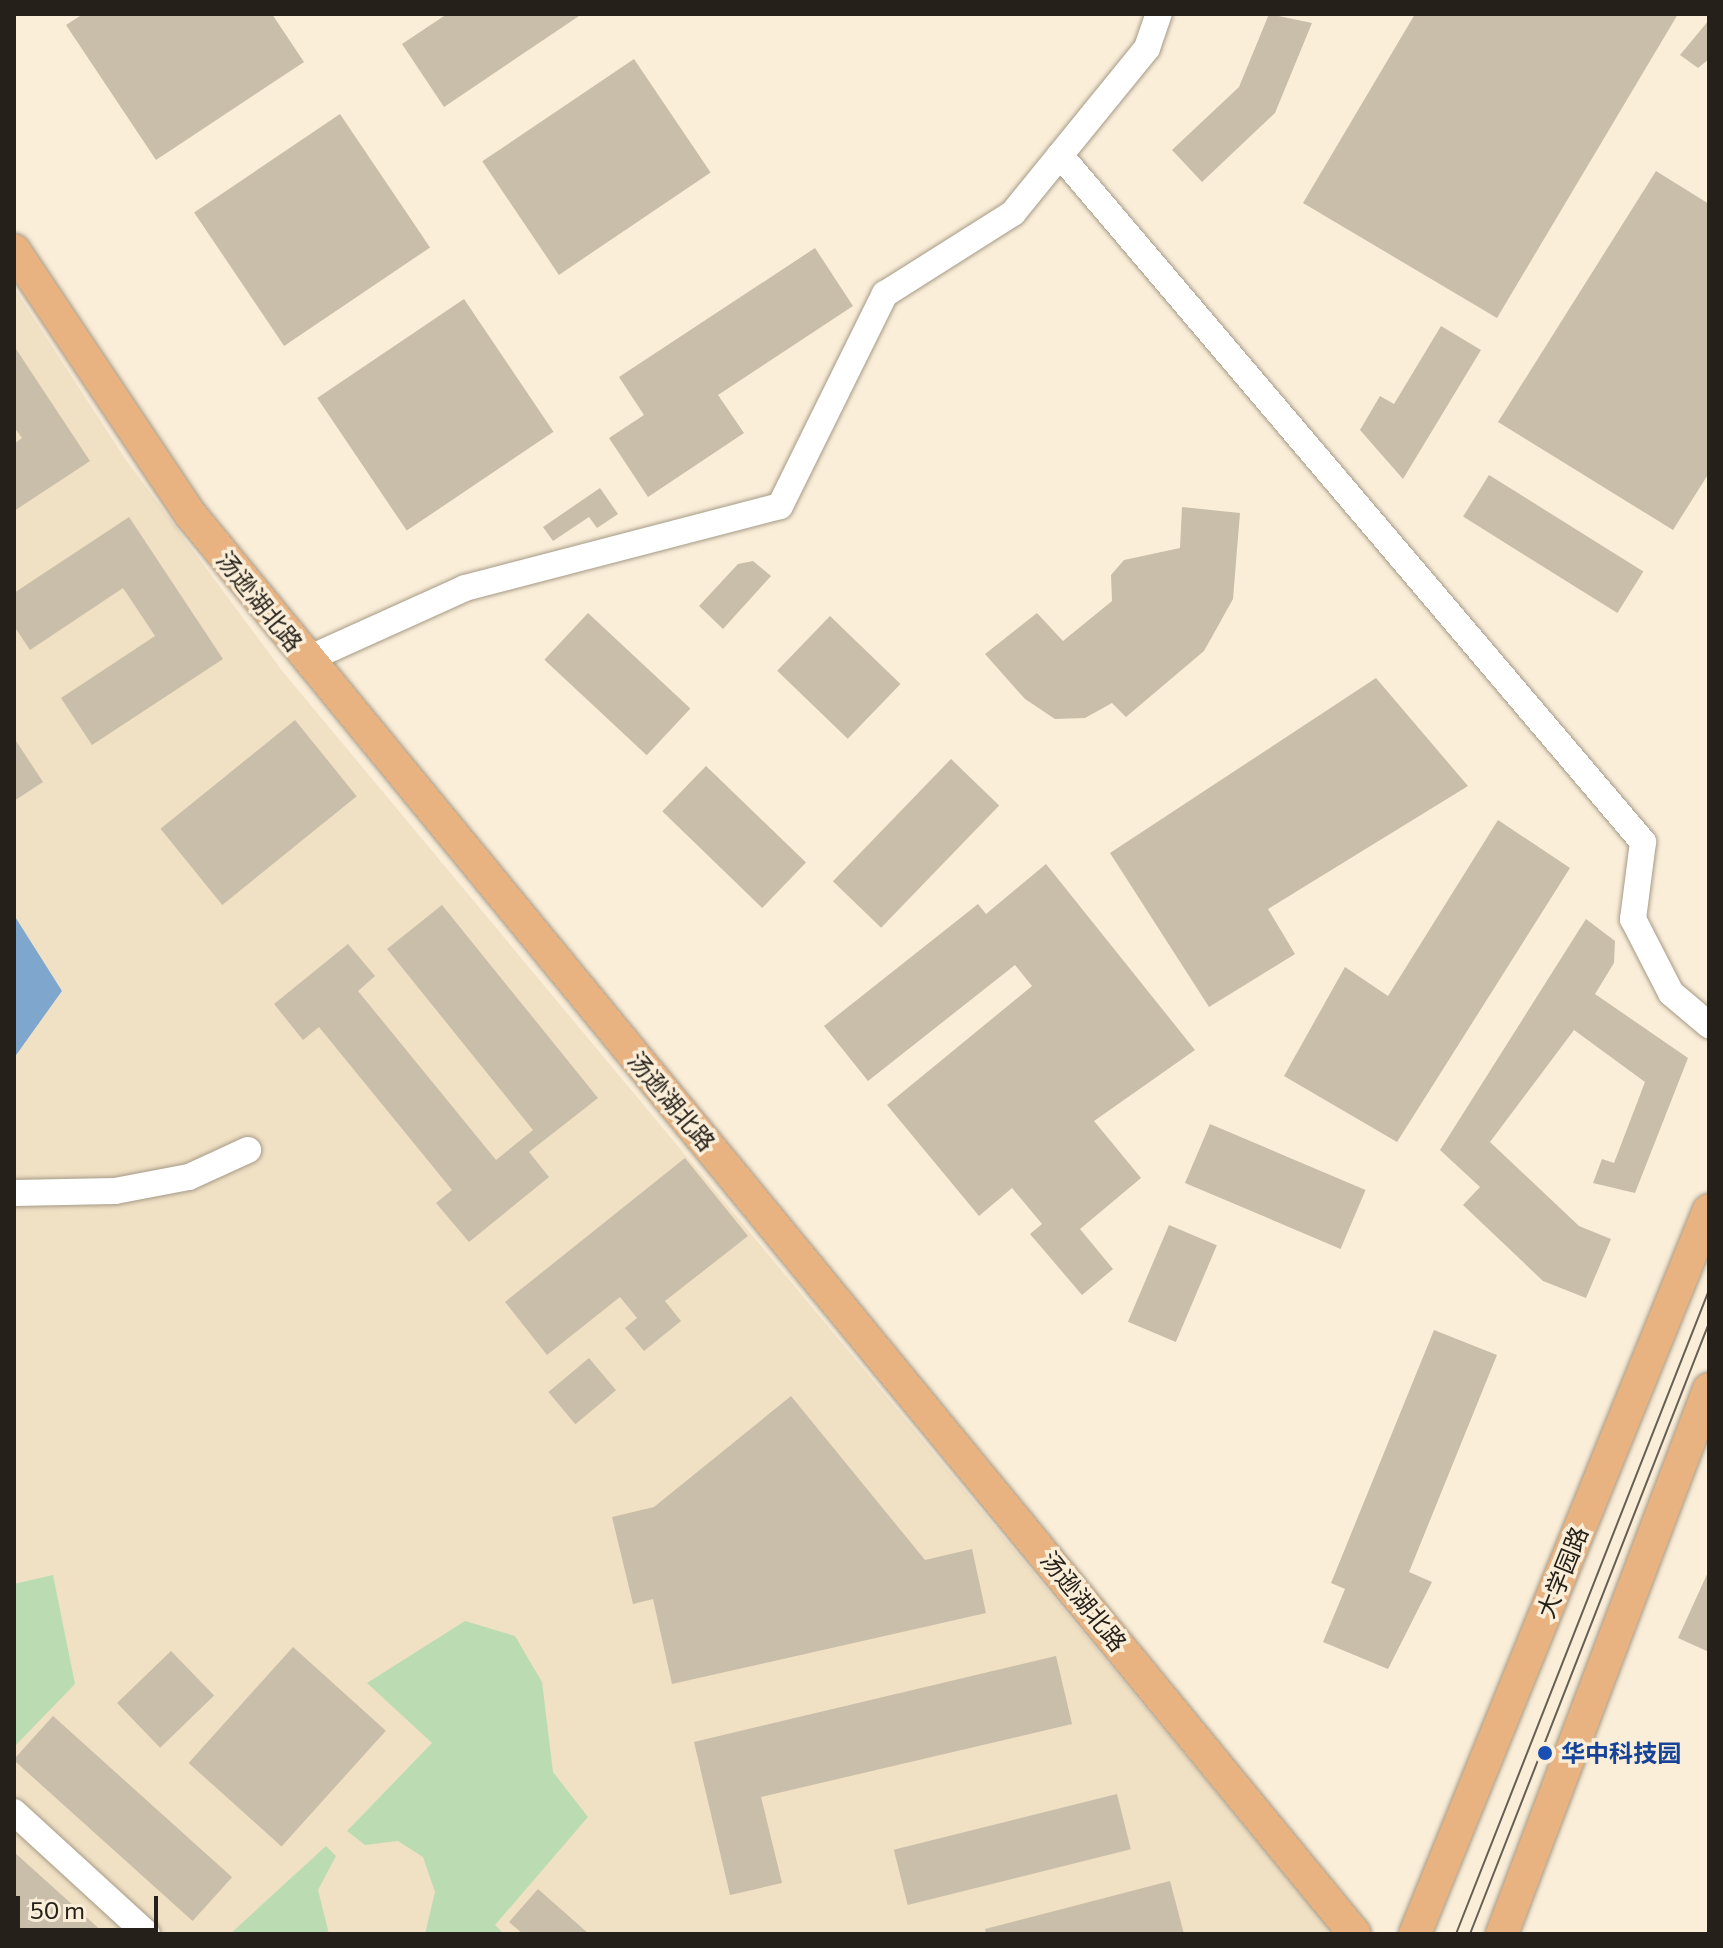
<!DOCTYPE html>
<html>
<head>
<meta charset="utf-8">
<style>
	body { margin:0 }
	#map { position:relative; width:1723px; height:1948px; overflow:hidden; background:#faeed9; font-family:Commissioner,"Noto Sans SC",sans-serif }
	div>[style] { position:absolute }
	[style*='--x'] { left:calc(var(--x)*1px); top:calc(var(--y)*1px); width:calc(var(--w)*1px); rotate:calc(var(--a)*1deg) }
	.built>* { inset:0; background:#f0e0c4 }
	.green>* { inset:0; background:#bbdcb2 }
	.water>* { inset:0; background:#7fa7ce }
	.building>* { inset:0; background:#c9bea9; transform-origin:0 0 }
	.roads { filter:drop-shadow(0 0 2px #a59a86) drop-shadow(0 0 2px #a59a86) }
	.minor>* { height:26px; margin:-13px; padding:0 13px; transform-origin:13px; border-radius:13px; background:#fff }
	.major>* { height:32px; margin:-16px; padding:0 16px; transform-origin:16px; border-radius:16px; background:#e8b281 }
	.tram>* { height:2px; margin:-1px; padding:0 1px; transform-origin:1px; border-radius:1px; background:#665f53 }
	.dots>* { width:22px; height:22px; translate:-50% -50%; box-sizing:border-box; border:4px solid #faeed9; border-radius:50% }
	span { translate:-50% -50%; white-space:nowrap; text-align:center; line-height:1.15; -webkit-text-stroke:7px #faeed9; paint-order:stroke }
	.street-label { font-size:24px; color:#252019 }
	.transit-label { font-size:24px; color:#164399; font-weight:700 }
	.left { translate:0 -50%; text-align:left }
	.frame { position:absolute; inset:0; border:16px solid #252019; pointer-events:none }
	.scale { position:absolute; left:16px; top:1896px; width:142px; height:36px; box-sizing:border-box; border:4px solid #252019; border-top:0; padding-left:10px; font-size:24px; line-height:28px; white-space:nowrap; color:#252019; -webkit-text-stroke:6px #faeed9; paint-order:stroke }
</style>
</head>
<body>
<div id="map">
	<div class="built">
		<div style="clip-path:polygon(14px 288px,126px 460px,283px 672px,1334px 1934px,14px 1934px,14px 1058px,62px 991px,14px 915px)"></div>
	</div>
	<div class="green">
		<div style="clip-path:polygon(53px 1575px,75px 1684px,14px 1747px,14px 1584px)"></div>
		<div style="clip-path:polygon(465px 1621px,515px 1636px,542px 1682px,553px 1772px,588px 1817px,495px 1925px,504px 1934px,425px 1934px,435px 1892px,423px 1857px,398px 1841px,365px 1845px,347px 1831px,432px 1743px,367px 1683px)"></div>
		<div style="clip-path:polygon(326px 1846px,336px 1856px,318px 1890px,329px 1934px,230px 1934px)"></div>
	</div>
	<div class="water">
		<div style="clip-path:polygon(14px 915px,62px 991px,14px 1058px)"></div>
	</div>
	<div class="building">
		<div style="clip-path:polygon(83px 14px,272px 14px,304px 62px,156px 160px,66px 25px)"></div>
		<div style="clip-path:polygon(447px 14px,582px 14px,444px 107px,402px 44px)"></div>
		<div style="clip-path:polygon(1269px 14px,1312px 23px,1275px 113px,1202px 182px,1172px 150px,1239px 87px)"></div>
		<div style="clip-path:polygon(1415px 14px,1678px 14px,1497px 318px,1303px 203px)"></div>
		<div style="clip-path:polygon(1709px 20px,1709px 59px,1698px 68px,1680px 55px)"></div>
		<div style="left:634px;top:59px;width:137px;height:183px;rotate:56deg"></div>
		<div style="left:340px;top:114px;width:161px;height:176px;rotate:56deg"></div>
		<div style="clip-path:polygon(1656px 171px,1709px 204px,1709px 473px,1673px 530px,1498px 422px)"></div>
		<div style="clip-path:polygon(815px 248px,853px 306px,718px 395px,744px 433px,648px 497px,609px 438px,644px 415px,619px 377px)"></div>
		<div style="left:464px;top:299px;width:160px;height:177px;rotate:56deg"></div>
		<div style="clip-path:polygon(1441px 326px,1481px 350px,1403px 479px,1360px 430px,1380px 396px,1394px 404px)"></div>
		<div style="clip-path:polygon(14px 346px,90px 461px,14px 511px,14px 444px,22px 438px,14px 427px)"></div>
		<div style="left:1489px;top:475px;width:182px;height:49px;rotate:32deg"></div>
		<div style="clip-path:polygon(600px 488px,618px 514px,597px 528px,589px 517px,553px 541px,543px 527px)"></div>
		<div style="clip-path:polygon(1182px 507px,1240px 513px,1233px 599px,1204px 651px,1126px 717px,1112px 703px,1085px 718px,1055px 719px,1025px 699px,985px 654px,1037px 613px,1063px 641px,1112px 601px,1111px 575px,1124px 560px,1180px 548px)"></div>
		<div style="clip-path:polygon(129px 517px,223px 659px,92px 745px,61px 698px,155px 636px,123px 588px,30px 650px,14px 626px,14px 593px)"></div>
		<div style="clip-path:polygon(753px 561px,771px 576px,723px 629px,699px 606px,738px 564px)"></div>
		<div style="left:588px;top:613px;width:140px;height:64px;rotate:43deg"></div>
		<div style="left:830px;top:616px;width:98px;height:76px;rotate:44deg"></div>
		<div style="clip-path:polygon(1376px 678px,1468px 786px,1268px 909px,1295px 954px,1209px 1007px,1110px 853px)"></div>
		<div style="left:295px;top:720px;width:98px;height:173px;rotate:51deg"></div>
		<div style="clip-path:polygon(14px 738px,43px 782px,14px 801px)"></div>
		<div style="left:951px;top:759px;width:67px;height:170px;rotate:44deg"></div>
		<div style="left:706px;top:766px;width:139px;height:63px;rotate:44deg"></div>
		<div style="clip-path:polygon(1498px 820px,1570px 868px,1397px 1142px,1284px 1076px,1345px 967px,1388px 996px)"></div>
		<div style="clip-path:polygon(1046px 864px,1195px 1050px,1094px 1121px,1141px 1178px,1080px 1229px,1113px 1269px,1082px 1295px,1030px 1234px,1042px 1224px,1012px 1188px,979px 1216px,887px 1105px,1032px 986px,1015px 965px,868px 1081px,824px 1026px,978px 904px,986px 914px)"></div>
		<div style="clip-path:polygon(442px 905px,598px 1098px,529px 1152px,549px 1177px,469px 1242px,436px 1203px,452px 1190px,319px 1027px,303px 1040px,274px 1004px,348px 944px,375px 976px,358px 991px,496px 1160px,533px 1130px,387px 949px)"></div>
		<div style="clip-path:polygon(1586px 919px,1615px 941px,1614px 963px,1595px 994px,1688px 1058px,1635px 1193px,1593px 1183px,1602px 1159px,1614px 1163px,1645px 1082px,1574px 1030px,1490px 1142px,1579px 1226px,1611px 1239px,1586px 1298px,1543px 1281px,1463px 1205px,1480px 1187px,1440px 1150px)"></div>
		<div style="left:1210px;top:1124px;width:169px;height:64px;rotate:23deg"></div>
		<div style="clip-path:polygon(685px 1158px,748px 1236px,665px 1301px,681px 1321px,644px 1351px,625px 1328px,637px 1318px,620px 1297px,547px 1355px,505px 1302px)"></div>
		<div style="left:1169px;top:1225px;width:52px;height:105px;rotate:23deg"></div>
		<div style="clip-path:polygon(1434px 1330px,1497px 1355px,1409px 1572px,1432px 1582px,1388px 1669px,1323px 1642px,1345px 1589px,1331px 1583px)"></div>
		<div style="left:589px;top:1358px;width:42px;height:53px;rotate:50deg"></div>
		<div style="clip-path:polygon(791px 1396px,925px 1560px,972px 1549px,986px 1613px,672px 1684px,653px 1599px,633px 1604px,612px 1517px,654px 1507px)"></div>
		<div style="clip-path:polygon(1709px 1570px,1709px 1652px,1678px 1638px)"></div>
		<div style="left:293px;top:1647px;width:125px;height:156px;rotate:42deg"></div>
		<div style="left:171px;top:1651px;width:62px;height:75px;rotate:46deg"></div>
		<div style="clip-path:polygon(1056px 1656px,1072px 1724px,761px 1797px,782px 1883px,730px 1895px,694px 1742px)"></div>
		<div style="left:53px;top:1716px;width:241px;height:59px;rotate:42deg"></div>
		<div style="left:1117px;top:1794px;width:57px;height:230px;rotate:76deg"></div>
		<div style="clip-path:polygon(14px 1852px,105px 1934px,14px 1934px)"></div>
		<div style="clip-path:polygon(1170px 1881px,1184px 1934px,986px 1934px,985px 1929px)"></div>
		<div style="clip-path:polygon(538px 1889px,589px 1934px,523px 1934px,509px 1922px)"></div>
	</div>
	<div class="roads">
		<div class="minor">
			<div style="--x:1060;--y:155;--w:901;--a:49.68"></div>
			<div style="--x:1643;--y:842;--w:78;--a:97.4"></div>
			<div style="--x:1633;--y:919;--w:83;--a:62.8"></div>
			<div style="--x:1671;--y:993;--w:50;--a:40.1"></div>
			<div style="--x:308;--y:659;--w:172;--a:-24.3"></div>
			<div style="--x:465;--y:588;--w:325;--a:-14.6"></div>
			<div style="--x:780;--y:506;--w:237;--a:-63.7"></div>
			<div style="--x:885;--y:294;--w:151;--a:-32.3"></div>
			<div style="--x:1013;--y:213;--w:213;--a:-50.9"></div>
			<div style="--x:1147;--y:48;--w:36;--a:-71"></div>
			<div style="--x:14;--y:1193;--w:101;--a:-1.1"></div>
			<div style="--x:115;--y:1191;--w:75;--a:-10.7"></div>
			<div style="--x:189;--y:1177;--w:65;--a:-24.6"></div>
			<div style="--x:14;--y:1812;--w:180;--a:42.5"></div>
		</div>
		<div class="major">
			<div style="--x:14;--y:250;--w:319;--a:56.3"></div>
			<div style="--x:191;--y:515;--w:1835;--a:50.64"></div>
			<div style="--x:1415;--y:1934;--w:781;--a:-67.9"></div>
			<div style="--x:1502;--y:1934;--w:583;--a:-69.2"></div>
		</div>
	</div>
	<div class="tram">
		<div style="--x:1456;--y:1934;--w:692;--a:-68.55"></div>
		<div style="--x:1470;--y:1934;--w:656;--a:-68.64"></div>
	</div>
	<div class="dots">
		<div style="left:1545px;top:1753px;background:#1a4fb4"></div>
	</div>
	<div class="street-label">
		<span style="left:260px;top:601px;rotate:51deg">汤逊湖北路</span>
		<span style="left:672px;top:1101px;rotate:50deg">汤逊湖北路</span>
		<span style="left:1562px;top:1572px;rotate:-68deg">大学园路</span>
		<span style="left:1084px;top:1601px;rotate:51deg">汤逊湖北路</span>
	</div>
	<div class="transit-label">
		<span class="left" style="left:1561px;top:1753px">华中科技园</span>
	</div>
	<div class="frame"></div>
	<div class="scale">50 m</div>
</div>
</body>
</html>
